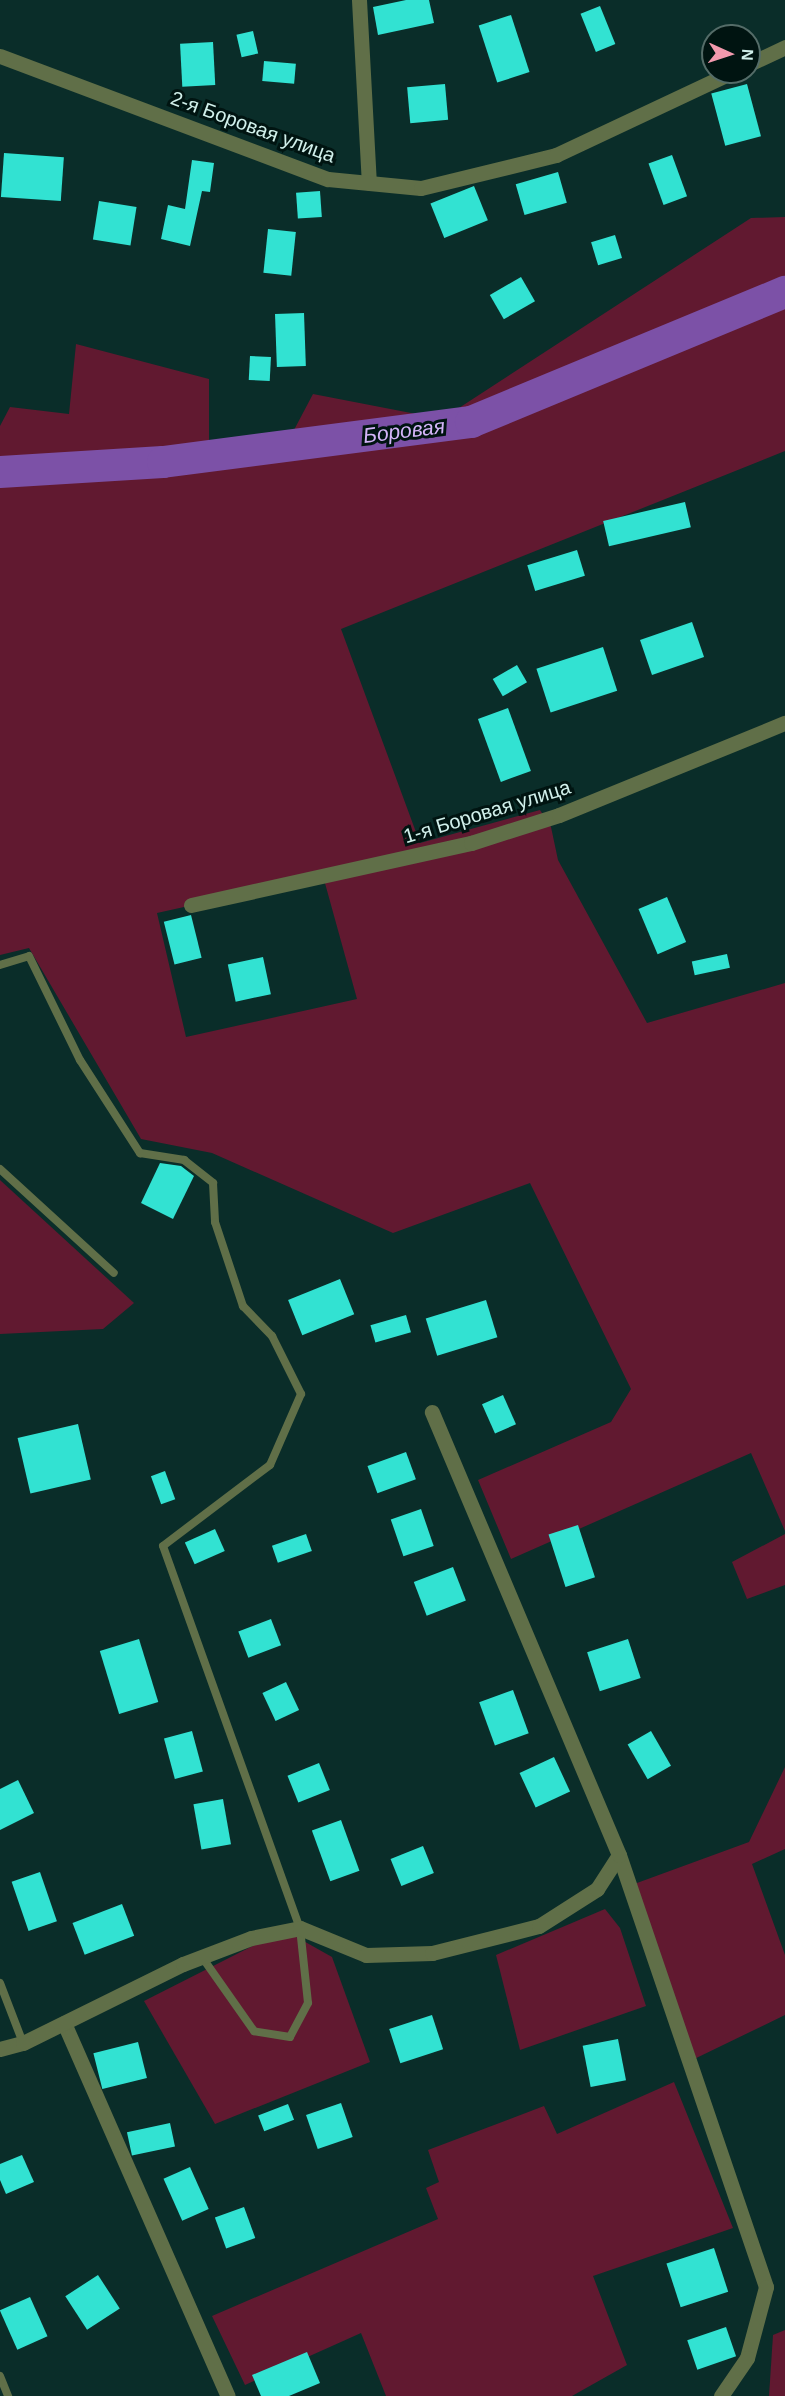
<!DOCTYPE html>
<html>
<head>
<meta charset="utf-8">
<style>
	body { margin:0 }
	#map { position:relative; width:785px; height:2396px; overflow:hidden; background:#0a2d29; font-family:Arial,sans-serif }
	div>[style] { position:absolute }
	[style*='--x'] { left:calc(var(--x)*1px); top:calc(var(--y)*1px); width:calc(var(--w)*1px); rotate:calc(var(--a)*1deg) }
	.green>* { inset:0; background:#611930 }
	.river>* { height:32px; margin:-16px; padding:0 16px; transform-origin:16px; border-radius:16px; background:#7c51a7 }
	.building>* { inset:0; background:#32e2d2; transform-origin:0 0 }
	.service>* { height:8px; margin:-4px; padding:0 4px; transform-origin:4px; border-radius:4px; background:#606f48 }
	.minor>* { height:15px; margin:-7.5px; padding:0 7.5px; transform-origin:7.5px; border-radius:7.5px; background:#606f48 }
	span { translate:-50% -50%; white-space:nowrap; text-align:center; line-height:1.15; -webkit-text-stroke:6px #001411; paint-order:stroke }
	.street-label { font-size:20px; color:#d1f0eb }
	.water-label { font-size:21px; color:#d4b5f9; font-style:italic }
	.north { position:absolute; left:701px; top:24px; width:60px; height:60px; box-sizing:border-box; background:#001411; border:2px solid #546c68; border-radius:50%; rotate:93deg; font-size:16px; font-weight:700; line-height:24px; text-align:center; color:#d1f0eb }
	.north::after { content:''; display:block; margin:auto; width:21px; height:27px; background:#f29aae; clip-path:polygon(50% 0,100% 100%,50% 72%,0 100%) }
</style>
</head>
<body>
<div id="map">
	<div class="green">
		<div style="clip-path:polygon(evenodd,785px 217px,785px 451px,341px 629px,420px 843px,540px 810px,551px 827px,558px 860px,647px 1023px,785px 983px,785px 1531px,751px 1453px,511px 1559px,478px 1480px,611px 1422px,631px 1389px,530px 1183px,393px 1233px,212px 1153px,141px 1139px,29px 948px,0 955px,0 426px,10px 407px,69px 414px,76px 344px,209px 379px,209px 452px,285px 447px,313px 394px,442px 419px,751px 218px,785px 217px,323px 876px,357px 999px,186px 1037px,157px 913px,323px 876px)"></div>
		<div style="clip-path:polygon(0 1180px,134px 1303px,103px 1329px,0 1334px)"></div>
		<div style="clip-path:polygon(785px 1534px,785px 1585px,747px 1599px,732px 1562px)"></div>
		<div style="clip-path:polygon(785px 1767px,785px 1849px,752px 1864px,785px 1955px,785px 2015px,686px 2063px,626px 1887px,749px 1842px)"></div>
		<div style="clip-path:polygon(605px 1909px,620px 1928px,646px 2006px,520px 2050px,496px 1955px)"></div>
		<div style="clip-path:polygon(284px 1930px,332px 1957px,370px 2062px,215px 2124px,144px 2001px)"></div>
		<div style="clip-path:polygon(674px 2082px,733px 2228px,593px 2276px,627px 2365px,572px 2396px,386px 2396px,361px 2333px,245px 2385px,212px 2316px,438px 2219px,426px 2188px,439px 2182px,428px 2150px,544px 2106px,557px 2134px)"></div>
		<div style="clip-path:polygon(785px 2330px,785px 2396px,769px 2396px,773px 2335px)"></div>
	</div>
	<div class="river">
		<div style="--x:0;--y:472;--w:163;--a:-3.5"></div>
		<div style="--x:163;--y:462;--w:311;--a:-7.4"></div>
		<div style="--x:471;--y:422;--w:340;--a:-22.5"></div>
	</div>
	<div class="building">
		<div style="clip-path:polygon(406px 0,429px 0,434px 23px,378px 35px,373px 7px)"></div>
		<div style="left:600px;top:6px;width:41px;height:21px;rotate:68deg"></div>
		<div style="left:511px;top:15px;width:60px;height:34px;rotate:72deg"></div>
		<div style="left:253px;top:31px;width:23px;height:17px;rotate:77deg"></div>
		<div style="left:213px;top:42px;width:43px;height:33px;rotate:87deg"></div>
		<div style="left:264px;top:61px;width:32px;height:20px;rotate:5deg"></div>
		<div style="left:445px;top:84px;width:36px;height:38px;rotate:85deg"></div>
		<div style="left:747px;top:84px;width:54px;height:37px;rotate:75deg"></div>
		<div style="left:4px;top:153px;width:60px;height:44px;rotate:4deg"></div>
		<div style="left:672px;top:155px;width:44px;height:25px;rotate:70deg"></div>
		<div style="clip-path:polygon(192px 160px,214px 163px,210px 192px,202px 191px,190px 246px,161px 239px,168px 205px,185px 209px)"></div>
		<div style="left:558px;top:172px;width:32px;height:44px;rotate:74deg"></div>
		<div style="left:474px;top:186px;width:37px;height:47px;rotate:68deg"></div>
		<div style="left:320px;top:191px;width:26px;height:24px;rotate:86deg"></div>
		<div style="left:99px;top:201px;width:38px;height:39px;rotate:9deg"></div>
		<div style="left:268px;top:229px;width:28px;height:44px;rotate:6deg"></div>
		<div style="left:615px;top:235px;width:24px;height:25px;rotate:73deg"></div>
		<div style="left:521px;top:277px;width:28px;height:36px;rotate:60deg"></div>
		<div style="left:304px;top:313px;width:53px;height:29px;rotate:88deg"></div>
		<div style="left:250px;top:356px;width:21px;height:24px;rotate:3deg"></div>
		<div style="left:685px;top:502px;width:26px;height:84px;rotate:77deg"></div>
		<div style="left:577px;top:550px;width:27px;height:52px;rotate:73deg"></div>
		<div style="left:692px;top:622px;width:37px;height:55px;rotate:71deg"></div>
		<div style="left:603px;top:647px;width:46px;height:70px;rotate:72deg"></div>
		<div style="left:517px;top:665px;width:20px;height:28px;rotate:60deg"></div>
		<div style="left:508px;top:708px;width:67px;height:32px;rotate:70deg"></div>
		<div style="left:667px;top:897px;width:49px;height:31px;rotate:67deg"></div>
		<div style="left:191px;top:915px;width:44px;height:28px;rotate:76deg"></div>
		<div style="left:727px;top:954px;width:14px;height:36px;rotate:78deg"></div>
		<div style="left:263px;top:957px;width:38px;height:36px;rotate:78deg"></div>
		<div style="clip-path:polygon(160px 1163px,181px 1166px,194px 1176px,173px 1219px,141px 1203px)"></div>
		<div style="left:340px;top:1279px;width:38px;height:56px;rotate:68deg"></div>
		<div style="left:486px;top:1300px;width:39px;height:63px;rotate:73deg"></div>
		<div style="left:406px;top:1315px;width:18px;height:37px;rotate:74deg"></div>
		<div style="left:503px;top:1395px;width:32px;height:23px;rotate:66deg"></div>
		<div style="left:78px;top:1424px;width:57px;height:62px;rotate:77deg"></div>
		<div style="left:406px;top:1452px;width:29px;height:41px;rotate:70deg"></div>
		<div style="left:165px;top:1471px;width:30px;height:15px;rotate:70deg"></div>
		<div style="left:421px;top:1509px;width:39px;height:32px;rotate:71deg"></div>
		<div style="left:578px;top:1525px;width:55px;height:31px;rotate:72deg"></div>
		<div style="left:215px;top:1529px;width:24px;height:33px;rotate:66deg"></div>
		<div style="left:306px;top:1534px;width:18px;height:36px;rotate:71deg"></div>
		<div style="left:453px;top:1567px;width:36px;height:42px;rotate:69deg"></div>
		<div style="left:271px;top:1619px;width:28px;height:35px;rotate:69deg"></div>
		<div style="left:139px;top:1639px;width:66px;height:41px;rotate:73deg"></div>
		<div style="left:628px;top:1639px;width:41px;height:43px;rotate:72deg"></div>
		<div style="left:286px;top:1682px;width:31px;height:26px;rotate:65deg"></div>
		<div style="left:513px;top:1690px;width:46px;height:36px;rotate:70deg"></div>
		<div style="left:192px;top:1731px;width:42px;height:29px;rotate:75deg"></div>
		<div style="left:651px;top:1731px;width:40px;height:27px;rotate:60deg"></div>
		<div style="left:554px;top:1757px;width:38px;height:38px;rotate:65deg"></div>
		<div style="left:319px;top:1763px;width:29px;height:34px;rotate:68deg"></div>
		<div style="clip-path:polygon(18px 1780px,34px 1813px,0 1830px,0 1789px)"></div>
		<div style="left:223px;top:1799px;width:46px;height:30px;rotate:80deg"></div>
		<div style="left:341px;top:1820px;width:54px;height:31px;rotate:70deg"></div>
		<div style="left:423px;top:1846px;width:29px;height:35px;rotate:68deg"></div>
		<div style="left:40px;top:1872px;width:52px;height:30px;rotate:71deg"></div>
		<div style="left:122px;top:1904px;width:34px;height:53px;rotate:69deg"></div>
		<div style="left:432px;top:2015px;width:36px;height:45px;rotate:72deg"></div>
		<div style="left:618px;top:2039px;width:42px;height:36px;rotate:79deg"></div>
		<div style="left:138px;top:2042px;width:37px;height:46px;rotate:76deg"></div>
		<div style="left:341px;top:2103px;width:36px;height:37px;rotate:71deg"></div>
		<div style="left:288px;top:2104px;width:17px;height:32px;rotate:69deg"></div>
		<div style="left:170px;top:2123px;width:24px;height:44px;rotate:78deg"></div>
		<div style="clip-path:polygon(22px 2155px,34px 2182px,6px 2194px,0 2180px,0 2164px)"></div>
		<div style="left:190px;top:2167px;width:46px;height:29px;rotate:66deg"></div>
		<div style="left:244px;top:2207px;width:33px;height:31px;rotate:70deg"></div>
		<div style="left:714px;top:2248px;width:46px;height:50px;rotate:72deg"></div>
		<div style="left:98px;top:2275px;width:40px;height:39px;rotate:57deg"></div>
		<div style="left:30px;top:2297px;width:43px;height:33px;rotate:66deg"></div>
		<div style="left:726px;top:2327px;width:31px;height:41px;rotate:71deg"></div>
		<div style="clip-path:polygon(307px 2352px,320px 2383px,289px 2396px,261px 2396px,252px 2375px)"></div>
	</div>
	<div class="service">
		<div style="--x:0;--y:965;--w:30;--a:-17"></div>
		<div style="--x:29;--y:956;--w:116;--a:63.9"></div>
		<div style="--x:80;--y:1060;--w:111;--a:57.2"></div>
		<div style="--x:140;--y:1153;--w:45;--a:9"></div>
		<div style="--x:184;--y:1160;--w:37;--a:38"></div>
		<div style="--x:213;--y:1183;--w:39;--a:87"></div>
		<div style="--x:215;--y:1222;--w:89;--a:71.6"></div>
		<div style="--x:243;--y:1306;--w:42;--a:46"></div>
		<div style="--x:272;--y:1336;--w:65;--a:63.4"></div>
		<div style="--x:301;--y:1394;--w:77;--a:113.6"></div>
		<div style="--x:270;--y:1465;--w:134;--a:142.9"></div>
		<div style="--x:163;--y:1546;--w:406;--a:70.3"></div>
		<div style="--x:300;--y:1928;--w:75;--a:83.9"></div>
		<div style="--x:308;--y:2003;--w:38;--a:118"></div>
		<div style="--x:290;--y:2037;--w:36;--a:-171"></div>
		<div style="--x:254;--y:2031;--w:90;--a:-125.1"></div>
		<div style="--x:0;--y:1169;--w:154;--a:42.4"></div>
		<div style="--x:0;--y:1983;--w:64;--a:69"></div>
		<div style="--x:0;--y:2376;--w:22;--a:68"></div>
	</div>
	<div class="minor">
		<div style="--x:359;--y:0;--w:183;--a:86.9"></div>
		<div style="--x:0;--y:56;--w:350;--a:20.6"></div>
		<div style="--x:328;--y:179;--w:93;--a:5.5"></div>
		<div style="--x:421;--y:188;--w:139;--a:-13.7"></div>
		<div style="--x:556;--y:155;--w:195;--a:-25.2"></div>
		<div style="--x:749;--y:64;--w:40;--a:-25"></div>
		<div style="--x:191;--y:905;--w:287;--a:-12.5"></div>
		<div style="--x:471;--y:843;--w:92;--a:-17.7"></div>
		<div style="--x:559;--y:815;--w:244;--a:-22.2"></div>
		<div style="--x:619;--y:1855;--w:456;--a:71.2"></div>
		<div style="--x:766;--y:2287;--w:73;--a:105"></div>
		<div style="--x:747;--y:2358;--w:46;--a:124.4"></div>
		<div style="--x:64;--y:2023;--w:407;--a:66.3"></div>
		<div style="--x:0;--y:2049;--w:24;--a:-15"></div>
		<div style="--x:23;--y:2043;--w:178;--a:-26.3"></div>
		<div style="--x:183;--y:1964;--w:73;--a:-20.9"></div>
		<div style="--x:251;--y:1938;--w:50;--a:-11.5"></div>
		<div style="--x:300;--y:1928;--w:71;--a:22.2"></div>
		<div style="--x:366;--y:1955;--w:66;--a:-1.7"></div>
		<div style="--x:432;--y:1953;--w:110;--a:-14.2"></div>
		<div style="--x:539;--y:1926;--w:69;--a:-32.5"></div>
		<div style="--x:597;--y:1889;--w:40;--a:-57.1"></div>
		<div style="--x:619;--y:1855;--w:481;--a:-112.9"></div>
	</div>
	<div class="street-label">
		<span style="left:253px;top:127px;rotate:20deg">2-я Боровая улица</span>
		<span style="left:487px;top:812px;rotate:-17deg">1-я Боровая улица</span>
	</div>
	<div class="water-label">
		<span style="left:404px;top:431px;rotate:-7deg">Боровая</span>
	</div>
	<div class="north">N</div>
</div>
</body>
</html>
